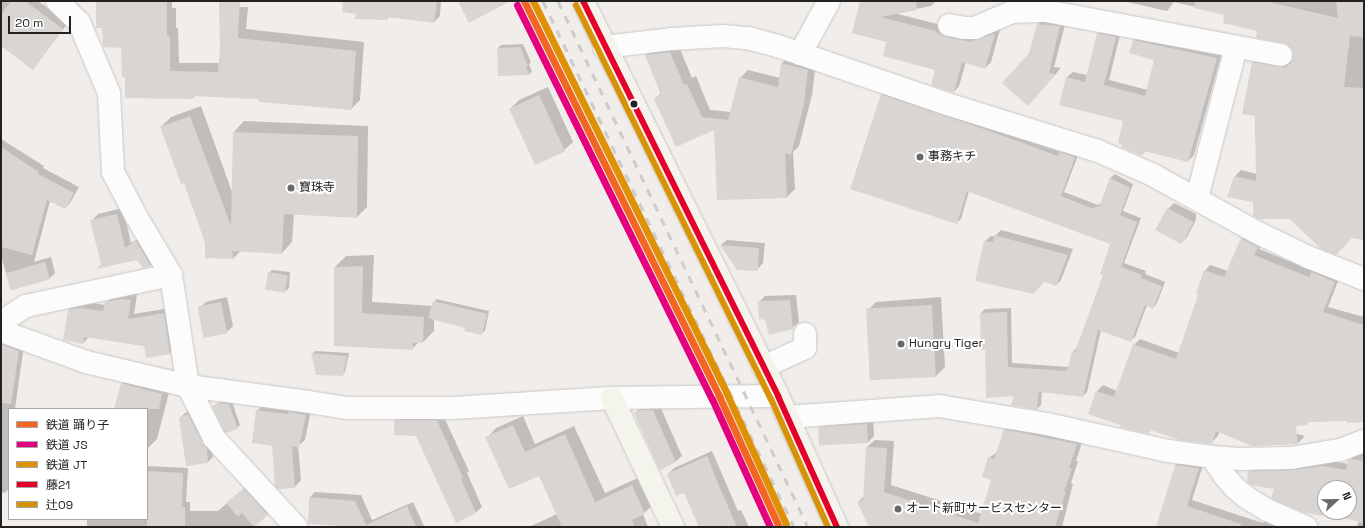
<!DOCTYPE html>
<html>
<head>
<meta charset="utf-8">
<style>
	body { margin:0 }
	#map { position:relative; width:1365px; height:528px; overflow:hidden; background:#f0edea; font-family:"Space Grotesk","Noto Sans JP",sans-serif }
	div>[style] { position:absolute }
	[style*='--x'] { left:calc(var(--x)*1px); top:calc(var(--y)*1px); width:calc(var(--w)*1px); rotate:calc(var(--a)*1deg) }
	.shadow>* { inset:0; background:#0003 }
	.building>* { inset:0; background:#d9d5d3; transform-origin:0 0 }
	.roads { filter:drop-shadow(0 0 1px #c9c8c6) drop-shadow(0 0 1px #c9c8c6) }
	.street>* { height:22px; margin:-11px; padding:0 11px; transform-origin:11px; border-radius:11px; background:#fdfcfc }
	.secondary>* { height:22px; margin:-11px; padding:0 11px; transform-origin:11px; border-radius:11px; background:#f5f4ec }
	.rail>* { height:3px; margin-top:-1.5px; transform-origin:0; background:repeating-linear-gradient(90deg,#cccccb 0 8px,transparent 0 16px) }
	.bus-1>* { height:6px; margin:-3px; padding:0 3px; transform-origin:3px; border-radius:3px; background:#e4002b }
	.bus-2>* { height:6px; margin:-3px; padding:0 3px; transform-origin:3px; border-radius:3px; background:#d79205 }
	.rail-1>* { height:7px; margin:-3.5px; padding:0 3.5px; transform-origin:3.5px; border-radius:3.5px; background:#f26522 }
	.rail-2>* { height:7px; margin:-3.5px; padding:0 3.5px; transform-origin:3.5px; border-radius:3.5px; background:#e5007d }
	.rail-3>* { height:7px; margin:-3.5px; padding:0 3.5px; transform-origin:3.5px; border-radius:3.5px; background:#de9105 }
	.dots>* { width:11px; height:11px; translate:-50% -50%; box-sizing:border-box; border:2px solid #fff; border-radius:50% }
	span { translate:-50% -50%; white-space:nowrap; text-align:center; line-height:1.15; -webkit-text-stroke:4px #fff; paint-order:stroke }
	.poi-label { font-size:12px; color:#222 }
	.left { translate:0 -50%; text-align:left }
	.frame { position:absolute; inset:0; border:2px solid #222; pointer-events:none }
	.legend { position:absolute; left:8px; top:408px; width:140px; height:112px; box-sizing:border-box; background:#fff; border:1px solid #a7a7a7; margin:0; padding:5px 7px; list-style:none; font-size:12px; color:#222 }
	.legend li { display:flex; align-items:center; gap:8px; height:20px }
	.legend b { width:20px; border:1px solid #a7a7a7 }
	.north { position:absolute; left:1317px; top:480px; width:40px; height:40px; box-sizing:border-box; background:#fff; border:1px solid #a7a7a7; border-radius:50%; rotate:68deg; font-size:11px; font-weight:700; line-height:16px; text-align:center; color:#222 }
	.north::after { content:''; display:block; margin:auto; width:14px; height:18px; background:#6a6968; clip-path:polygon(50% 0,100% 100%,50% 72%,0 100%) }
	.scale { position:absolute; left:8px; top:16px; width:63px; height:18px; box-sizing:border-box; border:2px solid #222; border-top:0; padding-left:5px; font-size:12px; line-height:14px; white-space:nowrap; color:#222; -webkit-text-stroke:3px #fff; paint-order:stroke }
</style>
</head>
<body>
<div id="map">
	<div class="shadow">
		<div style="clip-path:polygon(1px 1px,38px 1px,68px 23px,33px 69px,3px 47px,1px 49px)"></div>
		<div style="clip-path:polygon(97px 1px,172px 1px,172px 8px,176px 8px,176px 28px,178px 28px,179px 63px,219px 63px,229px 7px,248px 7px,246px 29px,364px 42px,360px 100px,351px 109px,259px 98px,195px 95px,193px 98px,126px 76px,122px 47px,103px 27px)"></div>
		<div style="clip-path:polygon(357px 1px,441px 1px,440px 16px,434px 22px,389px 17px,387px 19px)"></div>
		<div style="clip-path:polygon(861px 1px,936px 1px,931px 6px,894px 13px,980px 35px,1000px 29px,991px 62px,985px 68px,966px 62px,959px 86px,954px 92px,937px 69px,888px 41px)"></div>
		<div style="clip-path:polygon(1123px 1px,1364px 1px,1364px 239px,1290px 218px,1254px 202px,1235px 176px,1241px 170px,1257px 174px,1253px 63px,1258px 57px,1285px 62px,1293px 61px,1294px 50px,1289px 44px,1257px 37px,1259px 30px,1226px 14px,1174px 2px,1167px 11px)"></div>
		<div style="clip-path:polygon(1044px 18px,1066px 21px,1054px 67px,1061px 68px,1034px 98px,1030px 53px,1038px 24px)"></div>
		<div style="clip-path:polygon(1104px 28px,1121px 31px,1109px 80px,1148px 90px,1155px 59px,1134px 40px,1140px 35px,1222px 52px,1194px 155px,1188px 161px,1146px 150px,1142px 155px,1124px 120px,1067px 77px,1073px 72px,1087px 75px,1098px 34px)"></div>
		<div style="clip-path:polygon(523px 44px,531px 62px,529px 64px,532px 72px,529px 74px,499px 75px,498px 48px,501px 45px)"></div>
		<div style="clip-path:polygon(678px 44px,692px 78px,696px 76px,710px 110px,731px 112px,740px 78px,748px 70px,780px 78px,782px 63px,790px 55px,816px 62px,812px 95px,799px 146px,793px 152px,795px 189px,787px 197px,715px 128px,655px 99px,661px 93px,646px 55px,654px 47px)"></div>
		<div style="clip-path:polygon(548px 87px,573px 142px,564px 150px,510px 109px,519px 100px)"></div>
		<div style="clip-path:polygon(886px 91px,991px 126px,1061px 152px,1064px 148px,1079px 153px,1064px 192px,1098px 205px,1102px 202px,1110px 178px,1115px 174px,1133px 184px,1123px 211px,1141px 218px,1124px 263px,1146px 271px,1145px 274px,1165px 282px,1157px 303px,1153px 308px,1147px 305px,1135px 337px,1130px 341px,1101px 330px,1087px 392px,1083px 396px,1042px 391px,1041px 405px,1037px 409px,1015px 395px,986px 349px,981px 313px,985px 309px,1011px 308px,1012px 363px,1069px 367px,1073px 352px,1077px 347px,1105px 275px,1111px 244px,969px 191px,961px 219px,956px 223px,882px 95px)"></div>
		<div style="clip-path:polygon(201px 106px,232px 192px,234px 132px,244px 121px,368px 126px,367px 207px,357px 217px,294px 214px,292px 242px,282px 253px,241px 250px,234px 258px,206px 243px,184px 181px,161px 127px,171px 117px)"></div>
		<div style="clip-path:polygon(1px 139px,44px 166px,43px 168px,79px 187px,70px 203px,65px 208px,50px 201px,34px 262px,51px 257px,55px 273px,50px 278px,10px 287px,1px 256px)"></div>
		<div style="clip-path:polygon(1174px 203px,1196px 214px,1196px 220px,1187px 237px,1181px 243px,1168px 209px)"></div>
		<div style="clip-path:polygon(123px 208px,131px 243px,143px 236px,157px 260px,151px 265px,143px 267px,138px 259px,102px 265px,92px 220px,98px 214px)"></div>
		<div style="clip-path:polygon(1001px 230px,1073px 249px,1061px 280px,1056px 285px,1044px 281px,1034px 293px,985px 241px,991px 236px,995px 236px)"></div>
		<div style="clip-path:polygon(1248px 233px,1263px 241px,1259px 249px,1314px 271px,1340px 276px,1328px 307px,1364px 317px,1364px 421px,1348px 420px,1285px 423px,1284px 432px,1303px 435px,1304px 437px,1298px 443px,1220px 431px,1217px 437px,1211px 443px,1152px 429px,1148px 433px,1122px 425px,1097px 391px,1103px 385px,1117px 391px,1134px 345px,1140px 339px,1179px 353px,1200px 294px,1205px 271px,1210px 265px,1228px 271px,1242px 239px)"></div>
		<div style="clip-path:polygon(727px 240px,765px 243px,763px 263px,757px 270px,721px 245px)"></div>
		<div style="clip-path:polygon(374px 255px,372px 302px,433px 306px,436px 299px,489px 311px,485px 331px,482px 333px,466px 327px,434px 319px,434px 331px,423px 342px,419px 342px,412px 349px,335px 345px,335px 267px,346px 256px)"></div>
		<div style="clip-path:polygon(272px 270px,290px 272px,289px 288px,286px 291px,269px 273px)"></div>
		<div style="clip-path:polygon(127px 293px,137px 294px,134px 314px,170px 308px,176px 347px,170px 353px,147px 357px,145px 346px,89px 337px,83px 343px,68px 310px,75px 304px,85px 302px,105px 305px,112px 296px)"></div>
		<div style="clip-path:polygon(796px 295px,799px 322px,792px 328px,766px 319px,759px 302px,765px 296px)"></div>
		<div style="clip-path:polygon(227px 297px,233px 326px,227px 332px,199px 308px,206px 302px)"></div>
		<div style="clip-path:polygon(941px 297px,945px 367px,936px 376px,867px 311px,876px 302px)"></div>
		<div style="clip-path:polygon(1px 336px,24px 345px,15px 409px,9px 409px,9px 489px,5px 493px,1px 492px)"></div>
		<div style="clip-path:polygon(315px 351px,349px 353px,345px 372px,342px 375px,312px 354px)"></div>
		<div style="clip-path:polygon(131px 375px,171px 385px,157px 439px,148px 448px,147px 409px,115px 409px,122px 384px)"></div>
		<div style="clip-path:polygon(224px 400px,232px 402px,240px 425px,237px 428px,213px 406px)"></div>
		<div style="clip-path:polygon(263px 404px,311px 410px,305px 440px,298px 446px,301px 480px,295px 487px,257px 411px)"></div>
		<div style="clip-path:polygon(659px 404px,682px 456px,675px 462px,635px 413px,641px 407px)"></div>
		<div style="clip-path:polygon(193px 410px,211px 443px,213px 457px,208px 462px,187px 465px,180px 418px,185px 413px)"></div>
		<div style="clip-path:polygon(401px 415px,443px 415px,469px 471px,467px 473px,482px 507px,475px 513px,417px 435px,395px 421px)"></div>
		<div style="clip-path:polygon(523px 416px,535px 444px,574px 426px,605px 493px,642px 476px,654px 504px,643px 514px,648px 527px,529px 527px,557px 514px,540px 474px,487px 438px,496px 428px)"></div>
		<div style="clip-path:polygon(873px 418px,874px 436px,868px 442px,819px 428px,825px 422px)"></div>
		<div style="clip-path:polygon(1012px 423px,1084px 436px,1076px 461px,1078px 461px,1071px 483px,1073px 484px,1062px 527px,871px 527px,858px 502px,864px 496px,867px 447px,875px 440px,894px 441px,891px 485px,982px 514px,993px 479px,989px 458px,998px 451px,1004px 430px)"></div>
		<div style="clip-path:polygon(712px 451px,738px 511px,741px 510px,749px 527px,706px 527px,684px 492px,668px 474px,674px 468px)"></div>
		<div style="clip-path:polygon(evenodd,1359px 453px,1364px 454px,1364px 527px,1357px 526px,1359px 521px,1324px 512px,1322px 515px,1249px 472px,1255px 466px,1328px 460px,1348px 464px,1354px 455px,1359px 453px,1325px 488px,1349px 488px,1349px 512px,1325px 512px,1325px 488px)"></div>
		<div style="clip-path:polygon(1182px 459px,1204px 462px,1192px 500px,1263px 523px,1269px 517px,1293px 527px,1157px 527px,1176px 465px)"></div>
		<div style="clip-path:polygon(147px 466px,188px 468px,186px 502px,190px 502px,190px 511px,218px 511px,249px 484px,272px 509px,252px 527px,87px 527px,87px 519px,147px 519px)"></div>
		<div style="clip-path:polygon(315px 492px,361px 495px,372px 520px,413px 502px,424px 526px,422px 527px,342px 527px,310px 497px)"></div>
	</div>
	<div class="building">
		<div style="clip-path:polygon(11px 1px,25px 1px,63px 29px,33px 70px,1px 46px,1px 15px)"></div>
		<div style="clip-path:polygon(96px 1px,167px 1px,167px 36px,170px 36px,170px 71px,218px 72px,220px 49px,219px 1px,240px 1px,238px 38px,356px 51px,352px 110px,259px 102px,258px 99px,193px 96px,193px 99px,125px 98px,125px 77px,122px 77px,121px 48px,103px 47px,102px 28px,96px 28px)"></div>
		<div style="clip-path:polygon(343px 1px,437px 1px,434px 23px,387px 17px,387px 20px,355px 19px,356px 14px,342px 12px)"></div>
		<div style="clip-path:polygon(458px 1px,510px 1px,469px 23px)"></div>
		<div style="clip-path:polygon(860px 1px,916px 1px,917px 10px,880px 17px,936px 31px,935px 32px,947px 37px,972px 42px,973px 40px,995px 34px,985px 69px,962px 62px,954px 93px,931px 85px,935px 70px,883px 56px,886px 42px,852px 33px)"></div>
		<div style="clip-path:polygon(1195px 1px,1265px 1px,1338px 18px,1336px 1px,1364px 1px,1364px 37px,1350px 36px,1344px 87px,1364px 88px,1364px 240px,1352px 238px,1336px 255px,1321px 249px,1290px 219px,1258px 219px,1253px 216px,1253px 202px,1227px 197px,1234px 176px,1256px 181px,1255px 116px,1242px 114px,1252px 62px,1285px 67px,1291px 63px,1293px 57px,1293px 51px,1289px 46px,1284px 43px,1256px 38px,1257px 31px,1223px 23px,1224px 15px,1194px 8px)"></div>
		<div style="clip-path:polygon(1037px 24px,1060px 26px,1049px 73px,1056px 74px,1028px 106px,1002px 83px,1029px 53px)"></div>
		<div style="clip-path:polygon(1097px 33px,1116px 37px,1104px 85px,1145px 96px,1154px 60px,1129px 53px,1133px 40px,1217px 58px,1188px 162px,1144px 151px,1142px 156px,1121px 147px,1122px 145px,1118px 143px,1123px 121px,1059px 105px,1066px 77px,1085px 82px)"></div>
		<div style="clip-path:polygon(520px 47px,528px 66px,526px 67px,530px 75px,498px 76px,497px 48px)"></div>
		<div style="clip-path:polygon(670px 52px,684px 85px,687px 84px,702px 117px,728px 120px,739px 77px,778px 87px,781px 63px,808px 70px,804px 104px,791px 155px,785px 153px,787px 198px,717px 200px,714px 130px,676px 147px,654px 99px,661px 95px,645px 55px)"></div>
		<div style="clip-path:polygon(881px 94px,987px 130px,1058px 156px,1059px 152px,1075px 157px,1061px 196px,1094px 209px,1096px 206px,1099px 207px,1110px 178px,1130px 188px,1120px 215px,1137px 222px,1121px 267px,1142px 275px,1141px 278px,1162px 286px,1153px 309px,1145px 305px,1131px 342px,1098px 330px,1083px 397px,1039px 392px,1037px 410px,1011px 405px,1014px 396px,986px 398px,985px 350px,981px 350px,980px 313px,1007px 312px,1008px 367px,1067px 371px,1072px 351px,1075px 352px,1103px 275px,1100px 274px,1110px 244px,967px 191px,957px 224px,850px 189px)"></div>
		<div style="left:539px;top:95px;width:62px;height:33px;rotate:65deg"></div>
		<div style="clip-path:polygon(190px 116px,231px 226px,233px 132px,358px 136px,357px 218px,284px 214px,282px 254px,232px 251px,234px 259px,205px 258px,205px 243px,184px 183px,181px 184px,160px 127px)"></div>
		<div style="clip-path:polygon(1px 147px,39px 172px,38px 174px,74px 193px,65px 209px,47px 200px,32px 255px,1px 247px)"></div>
		<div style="left:1167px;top:208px;width:30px;height:25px;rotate:28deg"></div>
		<div style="clip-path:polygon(117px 214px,125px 248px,136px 241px,151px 266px,143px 268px,137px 260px,96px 269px,101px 264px,90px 220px)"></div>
		<div style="clip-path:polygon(994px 235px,1068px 255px,1056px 286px,1043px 281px,1034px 294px,975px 281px,984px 241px,993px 242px)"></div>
		<div style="clip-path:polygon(1241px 238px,1258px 247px,1254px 255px,1309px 277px,1312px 272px,1335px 282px,1323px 312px,1364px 325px,1364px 422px,1347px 423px,1347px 421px,1308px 422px,1308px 425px,1296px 426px,1298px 444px,1252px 446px,1216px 431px,1212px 444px,1180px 440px,1150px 430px,1148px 434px,1120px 427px,1120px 425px,1088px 414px,1096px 391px,1114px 397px,1133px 344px,1176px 359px,1198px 295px,1196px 294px,1204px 270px,1224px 277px)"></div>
		<div style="clip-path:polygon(720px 245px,759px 248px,758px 271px,737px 270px)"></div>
		<div style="left:45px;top:262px;width:18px;height:41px;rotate:74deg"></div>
		<div style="clip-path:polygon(363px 266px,362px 313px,424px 317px,423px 343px,413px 343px,413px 350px,334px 346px,334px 267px)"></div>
		<div style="left:268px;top:272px;width:20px;height:18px;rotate:9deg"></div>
		<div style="clip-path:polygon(121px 299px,131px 300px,128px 319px,164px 313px,170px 354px,146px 358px,144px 346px,84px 337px,83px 344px,63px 340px,68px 310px,79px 308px,103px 311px,105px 302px)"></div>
		<div style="clip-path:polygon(790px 300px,793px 329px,769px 335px,765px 320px,759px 319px,758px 301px)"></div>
		<div style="clip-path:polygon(433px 301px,487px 314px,482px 335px,464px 331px,465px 328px,428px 318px)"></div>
		<div style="left:221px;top:302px;width:32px;height:24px;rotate:79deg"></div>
		<div style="left:932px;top:305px;width:72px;height:66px;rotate:87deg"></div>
		<div style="clip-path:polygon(1px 344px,19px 351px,11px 404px,1px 403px)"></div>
		<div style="clip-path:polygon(311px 353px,347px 356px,343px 376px,316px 375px)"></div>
		<div style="clip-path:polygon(121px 383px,162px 394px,159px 409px,114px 409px)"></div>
		<div style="clip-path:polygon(220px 403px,229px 404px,238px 429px,226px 433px,224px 431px,212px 406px)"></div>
		<div style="clip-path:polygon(256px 410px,288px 414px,289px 412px,306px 415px,299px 448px,292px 446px,295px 488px,278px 489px,275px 486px,272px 446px,252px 443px)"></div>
		<div style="clip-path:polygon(640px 410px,653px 410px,676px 462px,660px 470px,634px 413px)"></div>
		<div style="clip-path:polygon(188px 414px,207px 448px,208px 463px,186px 466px,179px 418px)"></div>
		<div style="clip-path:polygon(394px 420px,437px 420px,463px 478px,461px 479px,476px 513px,456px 523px,416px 436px,394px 435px)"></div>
		<div style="left:867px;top:424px;width:19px;height:49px;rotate:87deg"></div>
		<div style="clip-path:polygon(513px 425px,525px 452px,565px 434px,595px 502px,632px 485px,645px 514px,632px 520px,635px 527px,562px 527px,539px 476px,509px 489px,485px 437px)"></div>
		<div style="clip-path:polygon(1004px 429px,1077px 444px,1069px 468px,1072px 469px,1064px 491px,1066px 491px,1055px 527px,869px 527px,857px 502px,863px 500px,866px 447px,887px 448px,884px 492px,978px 523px,991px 480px,982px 477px,988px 457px,994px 459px)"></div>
		<div style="clip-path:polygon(707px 456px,720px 488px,737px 527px,699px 527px,684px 493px,676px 496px,667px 474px)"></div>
		<div style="clip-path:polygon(evenodd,1352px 459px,1364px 461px,1364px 523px,1323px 513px,1322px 516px,1302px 512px,1271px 498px,1274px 489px,1251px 485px,1247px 481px,1248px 471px,1291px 470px,1322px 466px,1346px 470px,1348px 460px,1352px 459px,1325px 488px,1349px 488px,1349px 512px,1325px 512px,1325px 488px)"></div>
		<div style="clip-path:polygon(1175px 465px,1199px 468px,1187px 506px,1241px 524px,1241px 527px,1156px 527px)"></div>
		<div style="clip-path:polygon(147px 471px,183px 473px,182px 507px,185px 507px,185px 527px,147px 527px)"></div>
		<div style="clip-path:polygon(244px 488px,268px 515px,254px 527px,242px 513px,238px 517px,226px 503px)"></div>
		<div style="clip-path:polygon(309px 497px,355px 501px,366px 525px,407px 506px,416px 527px,357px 527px,308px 524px)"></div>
	</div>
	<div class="roads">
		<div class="street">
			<div style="--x:57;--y:1;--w:30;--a:44"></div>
			<div style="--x:79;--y:22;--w:77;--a:67.1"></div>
			<div style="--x:109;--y:93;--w:79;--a:87.1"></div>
			<div style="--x:113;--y:172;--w:50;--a:62.4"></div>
			<div style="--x:136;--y:216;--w:69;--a:59.3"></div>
			<div style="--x:171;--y:275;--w:112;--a:81.3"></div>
			<div style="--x:188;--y:386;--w:58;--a:63.4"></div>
			<div style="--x:214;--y:438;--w:121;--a:47.3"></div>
			<div style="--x:949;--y:25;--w:15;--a:11"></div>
			<div style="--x:964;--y:28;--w:11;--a:0"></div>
			<div style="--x:975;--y:28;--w:40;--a:-23.4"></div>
			<div style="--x:1012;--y:12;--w:34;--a:-2"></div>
			<div style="--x:1046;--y:11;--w:239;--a:10.6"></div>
			<div style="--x:604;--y:47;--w:68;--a:-6.7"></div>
			<div style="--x:672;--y:39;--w:51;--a:-3.4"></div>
			<div style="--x:723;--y:36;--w:25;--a:5"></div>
			<div style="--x:748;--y:38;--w:31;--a:15"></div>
			<div style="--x:778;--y:46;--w:179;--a:18.9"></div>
			<div style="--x:947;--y:104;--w:158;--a:17.3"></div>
			<div style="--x:1098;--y:151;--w:58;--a:23.5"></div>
			<div style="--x:1151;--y:174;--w:120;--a:28.9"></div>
			<div style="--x:1256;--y:232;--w:58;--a:25.7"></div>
			<div style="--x:1308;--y:257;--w:60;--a:21.4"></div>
			<div style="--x:800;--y:54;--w:60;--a:-61.3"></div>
			<div style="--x:1197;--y:198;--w:156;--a:-75.5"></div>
			<div style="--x:1;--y:322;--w:30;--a:-33"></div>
			<div style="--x:26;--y:306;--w:148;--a:-12.1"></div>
			<div style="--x:1;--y:331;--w:90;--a:20"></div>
			<div style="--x:86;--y:362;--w:105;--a:13.2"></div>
			<div style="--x:188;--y:386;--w:122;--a:7.5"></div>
			<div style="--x:309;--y:402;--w:39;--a:9"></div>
			<div style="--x:348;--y:408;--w:105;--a:0"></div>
			<div style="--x:453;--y:408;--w:159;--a:-3.6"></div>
			<div style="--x:612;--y:398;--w:166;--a:-0.7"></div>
			<div style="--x:763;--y:367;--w:46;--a:-24.3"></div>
			<div style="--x:805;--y:348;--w:14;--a:-90"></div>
			<div style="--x:787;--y:417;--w:152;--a:-4.1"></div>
			<div style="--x:939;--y:406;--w:109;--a:9.5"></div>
			<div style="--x:1047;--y:424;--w:124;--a:12.6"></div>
			<div style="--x:1168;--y:451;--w:44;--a:7.8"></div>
			<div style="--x:1212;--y:457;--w:27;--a:4"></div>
			<div style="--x:1239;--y:459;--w:52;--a:-1.1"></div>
			<div style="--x:1291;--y:458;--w:50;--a:-9.3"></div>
			<div style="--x:1340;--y:450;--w:26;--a:-21"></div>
			<div style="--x:1212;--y:457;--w:22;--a:56"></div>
			<div style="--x:1224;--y:475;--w:17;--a:50"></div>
			<div style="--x:1235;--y:488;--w:14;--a:39"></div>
			<div style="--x:1246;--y:497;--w:25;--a:32"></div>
			<div style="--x:1267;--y:510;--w:43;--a:23.6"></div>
		</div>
		<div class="secondary">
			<div style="--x:583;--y:1;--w:441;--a:63.7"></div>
			<div style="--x:778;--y:396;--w:144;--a:65.8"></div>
			<div style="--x:612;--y:398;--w:143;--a:64.7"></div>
		</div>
	</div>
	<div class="rail">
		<div style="--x:543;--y:1;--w:583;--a:64.49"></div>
		<div style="--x:558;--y:1;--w:582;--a:64.58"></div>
	</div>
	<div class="bus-1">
		<div style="--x:583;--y:1;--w:441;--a:63.7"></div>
		<div style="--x:778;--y:396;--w:144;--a:65.8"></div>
	</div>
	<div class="bus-2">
		<div style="--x:576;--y:5;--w:440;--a:63.7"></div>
		<div style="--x:771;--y:399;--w:140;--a:66"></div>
	</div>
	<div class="rail-1">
		<div style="--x:524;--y:1;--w:441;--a:63.7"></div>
		<div style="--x:719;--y:396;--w:144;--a:65.4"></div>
	</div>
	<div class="rail-2">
		<div style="--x:517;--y:5;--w:440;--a:63.7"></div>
		<div style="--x:712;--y:399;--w:141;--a:65.6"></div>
	</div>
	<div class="rail-3">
		<div style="--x:533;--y:1;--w:436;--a:63.7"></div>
		<div style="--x:726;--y:392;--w:145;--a:65.6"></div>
	</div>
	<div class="dots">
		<div style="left:634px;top:104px;background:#222"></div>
		<div style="left:920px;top:157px;background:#6a6968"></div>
		<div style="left:291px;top:188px;background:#6a6968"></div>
		<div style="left:901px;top:344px;background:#6a6968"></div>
		<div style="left:898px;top:509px;background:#6a6968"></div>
	</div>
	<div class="poi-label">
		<span class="left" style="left:928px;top:157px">事務キチ</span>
		<span class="left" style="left:299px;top:188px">寶珠寺</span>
		<span class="left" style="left:909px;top:344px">Hungry Tiger</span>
		<span class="left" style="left:906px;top:509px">オート新町サービスセンター</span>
	</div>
	<div class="frame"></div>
	<ul class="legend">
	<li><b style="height:5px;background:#f26522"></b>鉄道 踊り子</li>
	<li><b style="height:5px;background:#e5007d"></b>鉄道 JS</li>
	<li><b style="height:5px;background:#de9105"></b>鉄道 JT</li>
	<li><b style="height:5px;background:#e4002b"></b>藤21</li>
	<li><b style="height:5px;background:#d79205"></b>辻09</li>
	</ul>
	<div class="north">N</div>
	<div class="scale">20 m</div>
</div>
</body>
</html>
